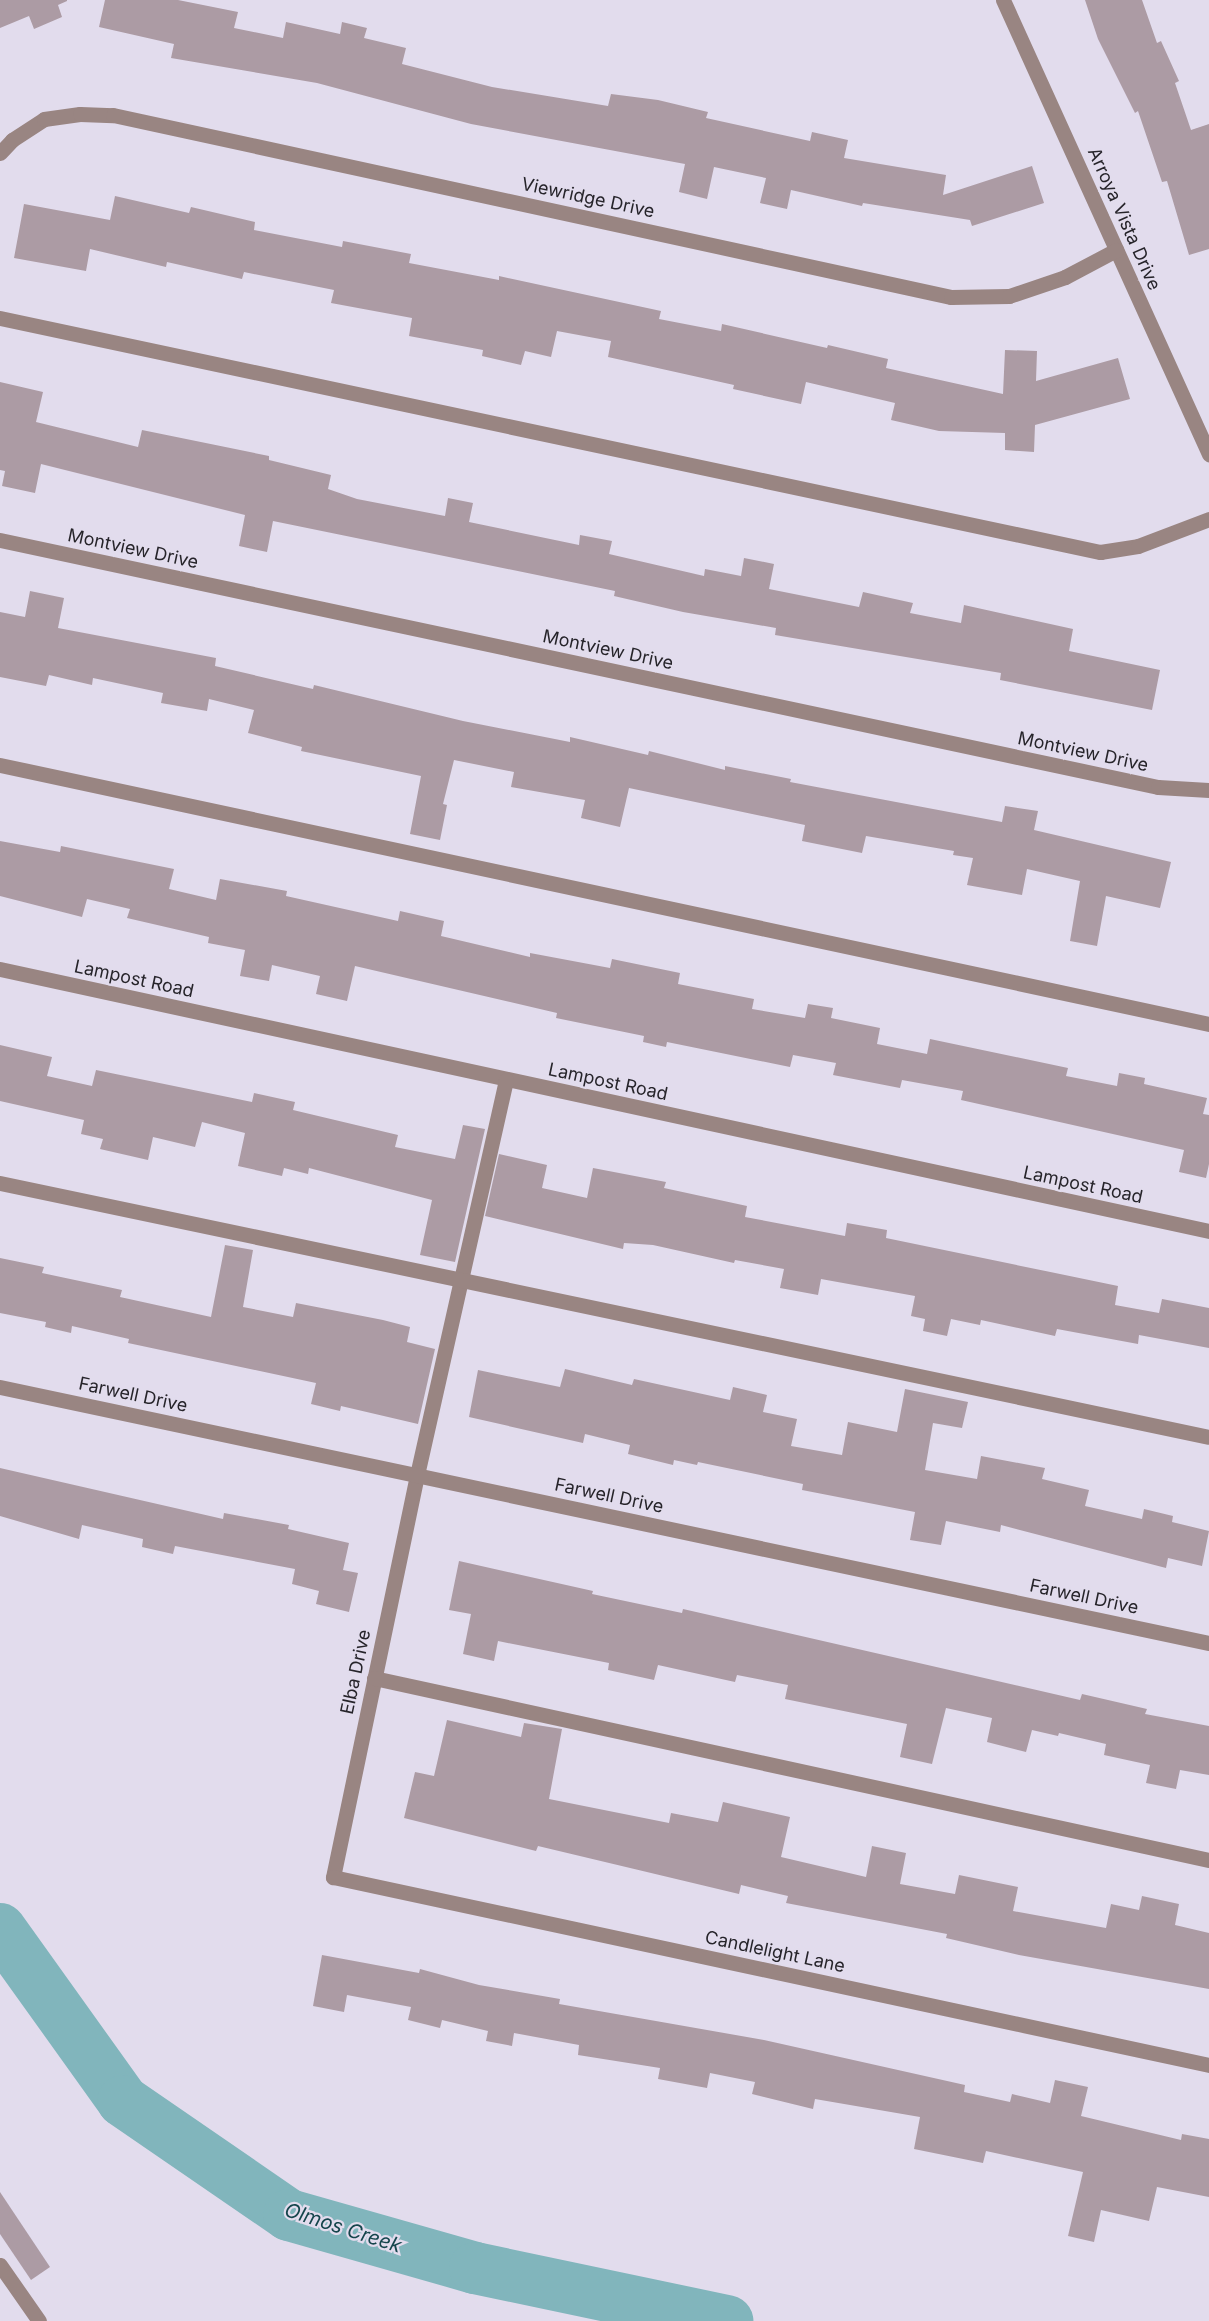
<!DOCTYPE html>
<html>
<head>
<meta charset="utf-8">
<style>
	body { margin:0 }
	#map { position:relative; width:1209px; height:2321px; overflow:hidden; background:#e2dced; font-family:Inter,sans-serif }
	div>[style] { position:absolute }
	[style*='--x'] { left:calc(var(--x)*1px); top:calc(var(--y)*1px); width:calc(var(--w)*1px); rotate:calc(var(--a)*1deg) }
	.river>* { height:52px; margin:-26px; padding:0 26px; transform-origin:26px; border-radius:26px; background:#81b5bc }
	.building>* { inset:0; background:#ac9ba4 }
	.minor>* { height:15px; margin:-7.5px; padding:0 7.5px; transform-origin:7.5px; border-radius:7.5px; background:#998582 }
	span { translate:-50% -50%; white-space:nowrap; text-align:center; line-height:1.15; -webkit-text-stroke:4.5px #e2dced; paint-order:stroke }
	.street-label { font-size:18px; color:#26242a }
	.water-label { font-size:20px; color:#15454c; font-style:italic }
</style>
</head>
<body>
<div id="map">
	<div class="river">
		<div style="--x:0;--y:1929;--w:211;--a:54.4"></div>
		<div style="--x:123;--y:2101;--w:201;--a:34.5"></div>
		<div style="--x:289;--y:2215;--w:193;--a:15.9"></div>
		<div style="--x:475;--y:2268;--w:258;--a:11.9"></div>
	</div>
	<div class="building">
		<div style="clip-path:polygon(0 0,67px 0,67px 1px,58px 5px,62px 17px,34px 29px,29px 16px,0 28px)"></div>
		<div style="clip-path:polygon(105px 0,178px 0,238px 12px,234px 28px,283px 38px,286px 22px,340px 34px,342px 22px,367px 28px,364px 38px,406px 48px,402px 64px,492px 87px,608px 106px,611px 94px,658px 100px,708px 112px,706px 118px,810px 141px,812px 132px,848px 140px,844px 158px,946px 175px,943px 195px,1032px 166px,1044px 203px,972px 226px,970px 220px,863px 203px,862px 206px,791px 190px,787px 209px,760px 203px,766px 178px,714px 167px,707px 199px,679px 192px,685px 164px,471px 124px,317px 83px,171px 58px,174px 44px,99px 27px)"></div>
		<div style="clip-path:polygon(1085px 0,1142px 0,1157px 43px,1161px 41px,1179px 81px,1175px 83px,1191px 130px,1209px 124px,1209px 249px,1189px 255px,1167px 181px,1162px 182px,1138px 111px,1135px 113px,1098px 39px)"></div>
		<div style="clip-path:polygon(115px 196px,189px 213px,191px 207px,255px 222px,254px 230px,342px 247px,343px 241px,411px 254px,409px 263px,499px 280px,499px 276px,661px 311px,659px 319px,721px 331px,722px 324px,827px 348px,828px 345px,888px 359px,886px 368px,1003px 394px,1005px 350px,1037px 351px,1036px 381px,1118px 358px,1130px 399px,1035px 425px,1034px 452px,1005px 450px,1005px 433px,939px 431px,891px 420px,895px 403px,806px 382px,801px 404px,733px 389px,734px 385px,608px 357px,611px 341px,557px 331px,551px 357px,525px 351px,521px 365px,482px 356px,483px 350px,409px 336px,412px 318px,331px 303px,334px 290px,244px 272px,242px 279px,167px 262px,166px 267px,90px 249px,86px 271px,14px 258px,24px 204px,110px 220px)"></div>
		<div style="clip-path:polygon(0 382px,43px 392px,36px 422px,138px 447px,142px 430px,269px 456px,269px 460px,331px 475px,328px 489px,357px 499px,445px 516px,448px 498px,473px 503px,469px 522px,579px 545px,580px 535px,612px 541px,609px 554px,704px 576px,705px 569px,741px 576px,744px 558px,774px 564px,769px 589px,859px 607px,863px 592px,913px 603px,910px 613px,961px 623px,964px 605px,1073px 629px,1069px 651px,1160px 670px,1152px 710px,1000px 680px,1001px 673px,775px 635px,776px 628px,683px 612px,614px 596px,615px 591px,273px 521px,267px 552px,239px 546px,245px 515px,41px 464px,35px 493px,2px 486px,5px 471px,0 470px)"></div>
		<div style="clip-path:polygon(30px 591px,64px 598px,58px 628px,216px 658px,215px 666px,313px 689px,314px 685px,463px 721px,570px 742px,570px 737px,648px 755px,649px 751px,725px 770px,725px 766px,791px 779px,790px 782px,1002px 822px,1005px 806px,1038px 811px,1034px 830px,1171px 862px,1160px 908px,1106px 896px,1097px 946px,1070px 941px,1080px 881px,1027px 869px,1022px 895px,967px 885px,973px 858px,953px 855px,954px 851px,866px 836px,862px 853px,802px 841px,805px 825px,629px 788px,620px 827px,581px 818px,585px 800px,511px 787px,514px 772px,454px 760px,443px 804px,447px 805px,440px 840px,410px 834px,421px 776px,301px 751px,302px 747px,248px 733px,254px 710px,209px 699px,207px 711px,161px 703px,163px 693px,93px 678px,92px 685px,49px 675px,46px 686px,0 677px,0 612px,25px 617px)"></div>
		<div style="clip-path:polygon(0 841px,60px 852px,61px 846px,174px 869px,169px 889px,216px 900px,220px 879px,287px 891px,286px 896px,398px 921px,400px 911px,444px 921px,441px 936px,530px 957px,530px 953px,610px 968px,612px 959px,680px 973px,678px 984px,754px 999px,752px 1009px,805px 1018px,808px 1004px,833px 1008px,831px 1018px,880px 1028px,877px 1044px,927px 1054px,930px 1039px,1068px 1068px,1066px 1076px,1117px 1086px,1119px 1073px,1145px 1078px,1144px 1084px,1207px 1098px,1203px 1114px,1209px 1115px,1209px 1164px,1206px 1178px,1179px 1172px,1184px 1150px,961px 1100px,963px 1091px,902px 1080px,900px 1088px,833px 1075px,836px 1063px,793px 1055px,790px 1067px,667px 1042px,666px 1047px,643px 1042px,644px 1036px,556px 1018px,557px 1013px,355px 966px,347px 1001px,316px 994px,320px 976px,272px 965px,269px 981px,240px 976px,245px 950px,208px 943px,209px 937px,127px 918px,130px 909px,87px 899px,82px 917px,0 896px)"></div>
		<div style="clip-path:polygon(0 1045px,52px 1057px,47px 1076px,92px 1086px,96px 1070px,252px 1102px,254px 1093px,295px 1102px,293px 1110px,398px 1135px,395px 1147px,455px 1159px,463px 1125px,485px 1129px,455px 1262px,420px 1255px,432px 1200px,309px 1168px,308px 1174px,284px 1168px,282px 1176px,238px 1166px,245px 1133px,202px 1122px,195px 1147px,153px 1137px,148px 1160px,100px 1149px,103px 1139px,81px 1134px,84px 1120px,0 1101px)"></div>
		<div style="clip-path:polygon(499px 1154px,547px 1165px,542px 1188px,587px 1198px,593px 1168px,666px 1182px,664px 1188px,747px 1206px,745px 1217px,845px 1236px,847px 1223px,887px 1230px,886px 1238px,1118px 1286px,1115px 1305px,1159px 1313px,1162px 1299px,1209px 1308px,1209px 1348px,1139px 1335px,1138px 1344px,1057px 1329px,1055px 1336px,981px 1320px,980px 1325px,951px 1319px,947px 1336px,923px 1331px,925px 1319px,911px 1316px,915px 1296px,821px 1279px,818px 1295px,780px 1288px,784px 1269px,735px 1260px,734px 1263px,653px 1245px,624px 1243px,623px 1249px,485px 1216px)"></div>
		<div style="clip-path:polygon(225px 1245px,253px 1250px,243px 1307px,293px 1317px,296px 1303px,383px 1320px,410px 1327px,407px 1342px,435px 1349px,418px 1424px,341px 1406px,340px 1411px,311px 1404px,316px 1383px,128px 1343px,129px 1339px,72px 1326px,71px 1333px,45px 1327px,46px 1322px,0 1313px,0 1258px,44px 1267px,42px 1273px,122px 1290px,120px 1297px,211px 1317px)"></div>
		<div style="clip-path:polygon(565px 1369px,632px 1385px,634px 1379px,730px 1400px,733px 1387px,767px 1395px,763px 1412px,797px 1419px,791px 1446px,842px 1455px,848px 1422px,897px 1432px,905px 1389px,968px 1402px,962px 1428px,933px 1423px,925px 1470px,977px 1479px,981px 1456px,1045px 1468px,1042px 1479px,1089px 1490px,1085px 1506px,1142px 1519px,1144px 1509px,1173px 1516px,1172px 1522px,1209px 1531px,1202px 1566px,1168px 1558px,1166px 1568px,1001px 1525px,1000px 1532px,946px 1521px,941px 1545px,910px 1540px,915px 1512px,802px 1490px,803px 1484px,698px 1462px,697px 1465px,674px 1460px,673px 1465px,628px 1454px,630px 1445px,585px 1434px,583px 1443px,469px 1417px,478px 1370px,560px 1387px)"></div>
		<div style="clip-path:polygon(0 1468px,223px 1519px,224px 1513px,289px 1525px,288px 1529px,349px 1543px,343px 1570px,358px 1573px,349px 1612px,316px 1604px,319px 1591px,292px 1584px,295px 1569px,175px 1546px,173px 1554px,142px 1547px,143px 1539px,82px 1525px,79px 1539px,0 1516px)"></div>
		<div style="clip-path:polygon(459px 1561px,593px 1591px,592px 1594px,682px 1613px,683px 1609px,1080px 1700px,1082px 1694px,1147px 1709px,1145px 1714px,1209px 1726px,1209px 1775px,1180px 1770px,1176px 1789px,1146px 1783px,1150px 1765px,1104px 1755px,1106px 1744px,1059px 1733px,1058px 1736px,1032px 1730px,1026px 1752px,987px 1742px,992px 1718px,946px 1708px,932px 1764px,900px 1757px,907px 1724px,785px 1699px,788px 1685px,737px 1675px,735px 1682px,658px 1665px,654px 1680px,608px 1670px,609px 1663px,498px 1641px,494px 1661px,463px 1654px,471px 1614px,449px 1610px)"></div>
		<div style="clip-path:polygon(447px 1720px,521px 1737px,524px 1723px,562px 1729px,549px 1799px,669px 1823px,671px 1813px,718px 1822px,723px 1802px,790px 1817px,781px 1857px,866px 1877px,872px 1846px,906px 1853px,900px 1884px,955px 1894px,959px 1875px,1018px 1887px,1013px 1911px,1106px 1928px,1111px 1904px,1139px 1910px,1142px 1896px,1179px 1904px,1175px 1925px,1209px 1933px,1209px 1989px,1019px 1955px,946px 1938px,947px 1934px,786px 1903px,788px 1896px,741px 1885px,739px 1894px,538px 1846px,536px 1851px,404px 1818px,415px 1772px,434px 1776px)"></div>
		<div style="clip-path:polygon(322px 1955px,419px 1973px,420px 1969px,479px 1985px,560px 1999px,559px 2004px,764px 2040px,965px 2085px,964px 2092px,1010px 2102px,1012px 2094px,1050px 2103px,1055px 2080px,1088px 2087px,1081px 2116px,1181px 2140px,1182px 2134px,1209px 2139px,1209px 2197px,1157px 2187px,1149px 2221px,1101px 2210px,1094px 2242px,1068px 2236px,1083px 2172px,986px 2151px,983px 2163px,914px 2149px,920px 2117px,815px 2099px,813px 2109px,752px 2094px,755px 2082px,710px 2073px,707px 2088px,658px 2079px,660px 2068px,578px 2055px,579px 2045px,514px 2033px,512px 2046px,486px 2041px,488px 2031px,442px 2020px,440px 2028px,408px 2020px,411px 2007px,347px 1995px,344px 2012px,313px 2006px)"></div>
		<div style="clip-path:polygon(0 2192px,50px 2267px,31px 2280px,0 2234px)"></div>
	</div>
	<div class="minor">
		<div style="--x:1003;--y:0;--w:499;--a:65.6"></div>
		<div style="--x:0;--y:153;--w:18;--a:-47"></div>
		<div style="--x:12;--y:140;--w:38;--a:-33"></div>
		<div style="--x:44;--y:119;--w:36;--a:-8"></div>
		<div style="--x:80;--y:114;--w:33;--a:2"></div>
		<div style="--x:113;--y:115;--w:858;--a:12.25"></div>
		<div style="--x:951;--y:297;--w:58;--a:-1"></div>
		<div style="--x:1009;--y:296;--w:59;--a:-18.7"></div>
		<div style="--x:1065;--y:277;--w:58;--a:-27.9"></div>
		<div style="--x:0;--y:318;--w:1125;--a:12.01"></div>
		<div style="--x:1100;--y:552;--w:38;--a:-9"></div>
		<div style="--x:1138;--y:546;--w:76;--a:-20.8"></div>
		<div style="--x:0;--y:540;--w:1184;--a:12.04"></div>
		<div style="--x:1158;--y:787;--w:51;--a:3.4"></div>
		<div style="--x:0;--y:765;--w:1236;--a:12.09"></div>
		<div style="--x:0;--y:969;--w:1237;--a:12.23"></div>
		<div style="--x:506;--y:1080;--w:405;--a:102.7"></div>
		<div style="--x:417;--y:1475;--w:411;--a:101.8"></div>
		<div style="--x:333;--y:1877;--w:896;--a:12.11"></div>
		<div style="--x:0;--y:1183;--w:1235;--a:11.86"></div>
		<div style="--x:0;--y:1387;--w:1236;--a:11.96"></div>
		<div style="--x:374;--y:1678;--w:855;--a:12.3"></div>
		<div style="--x:0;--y:2265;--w:68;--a:55.1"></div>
	</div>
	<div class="street-label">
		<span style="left:588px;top:198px;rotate:12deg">Viewridge Drive</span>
		<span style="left:1124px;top:219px;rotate:66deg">Arroya Vista Drive</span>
		<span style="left:133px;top:549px;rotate:12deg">Montview Drive</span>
		<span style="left:608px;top:650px;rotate:12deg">Montview Drive</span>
		<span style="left:1083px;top:752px;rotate:12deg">Montview Drive</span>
		<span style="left:134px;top:979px;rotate:12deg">Lampost Road</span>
		<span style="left:608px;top:1082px;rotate:12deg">Lampost Road</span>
		<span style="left:1083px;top:1185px;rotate:12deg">Lampost Road</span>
		<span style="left:133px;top:1395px;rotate:12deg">Farwell Drive</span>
		<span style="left:609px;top:1496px;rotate:12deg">Farwell Drive</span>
		<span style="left:1084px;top:1597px;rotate:12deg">Farwell Drive</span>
		<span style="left:356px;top:1672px;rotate:-78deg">Elba Drive</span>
		<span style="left:775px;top:1952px;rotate:12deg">Candlelight Lane</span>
	</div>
	<div class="water-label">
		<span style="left:343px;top:2228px;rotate:18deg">Olmos Creek</span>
	</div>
</div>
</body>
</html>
